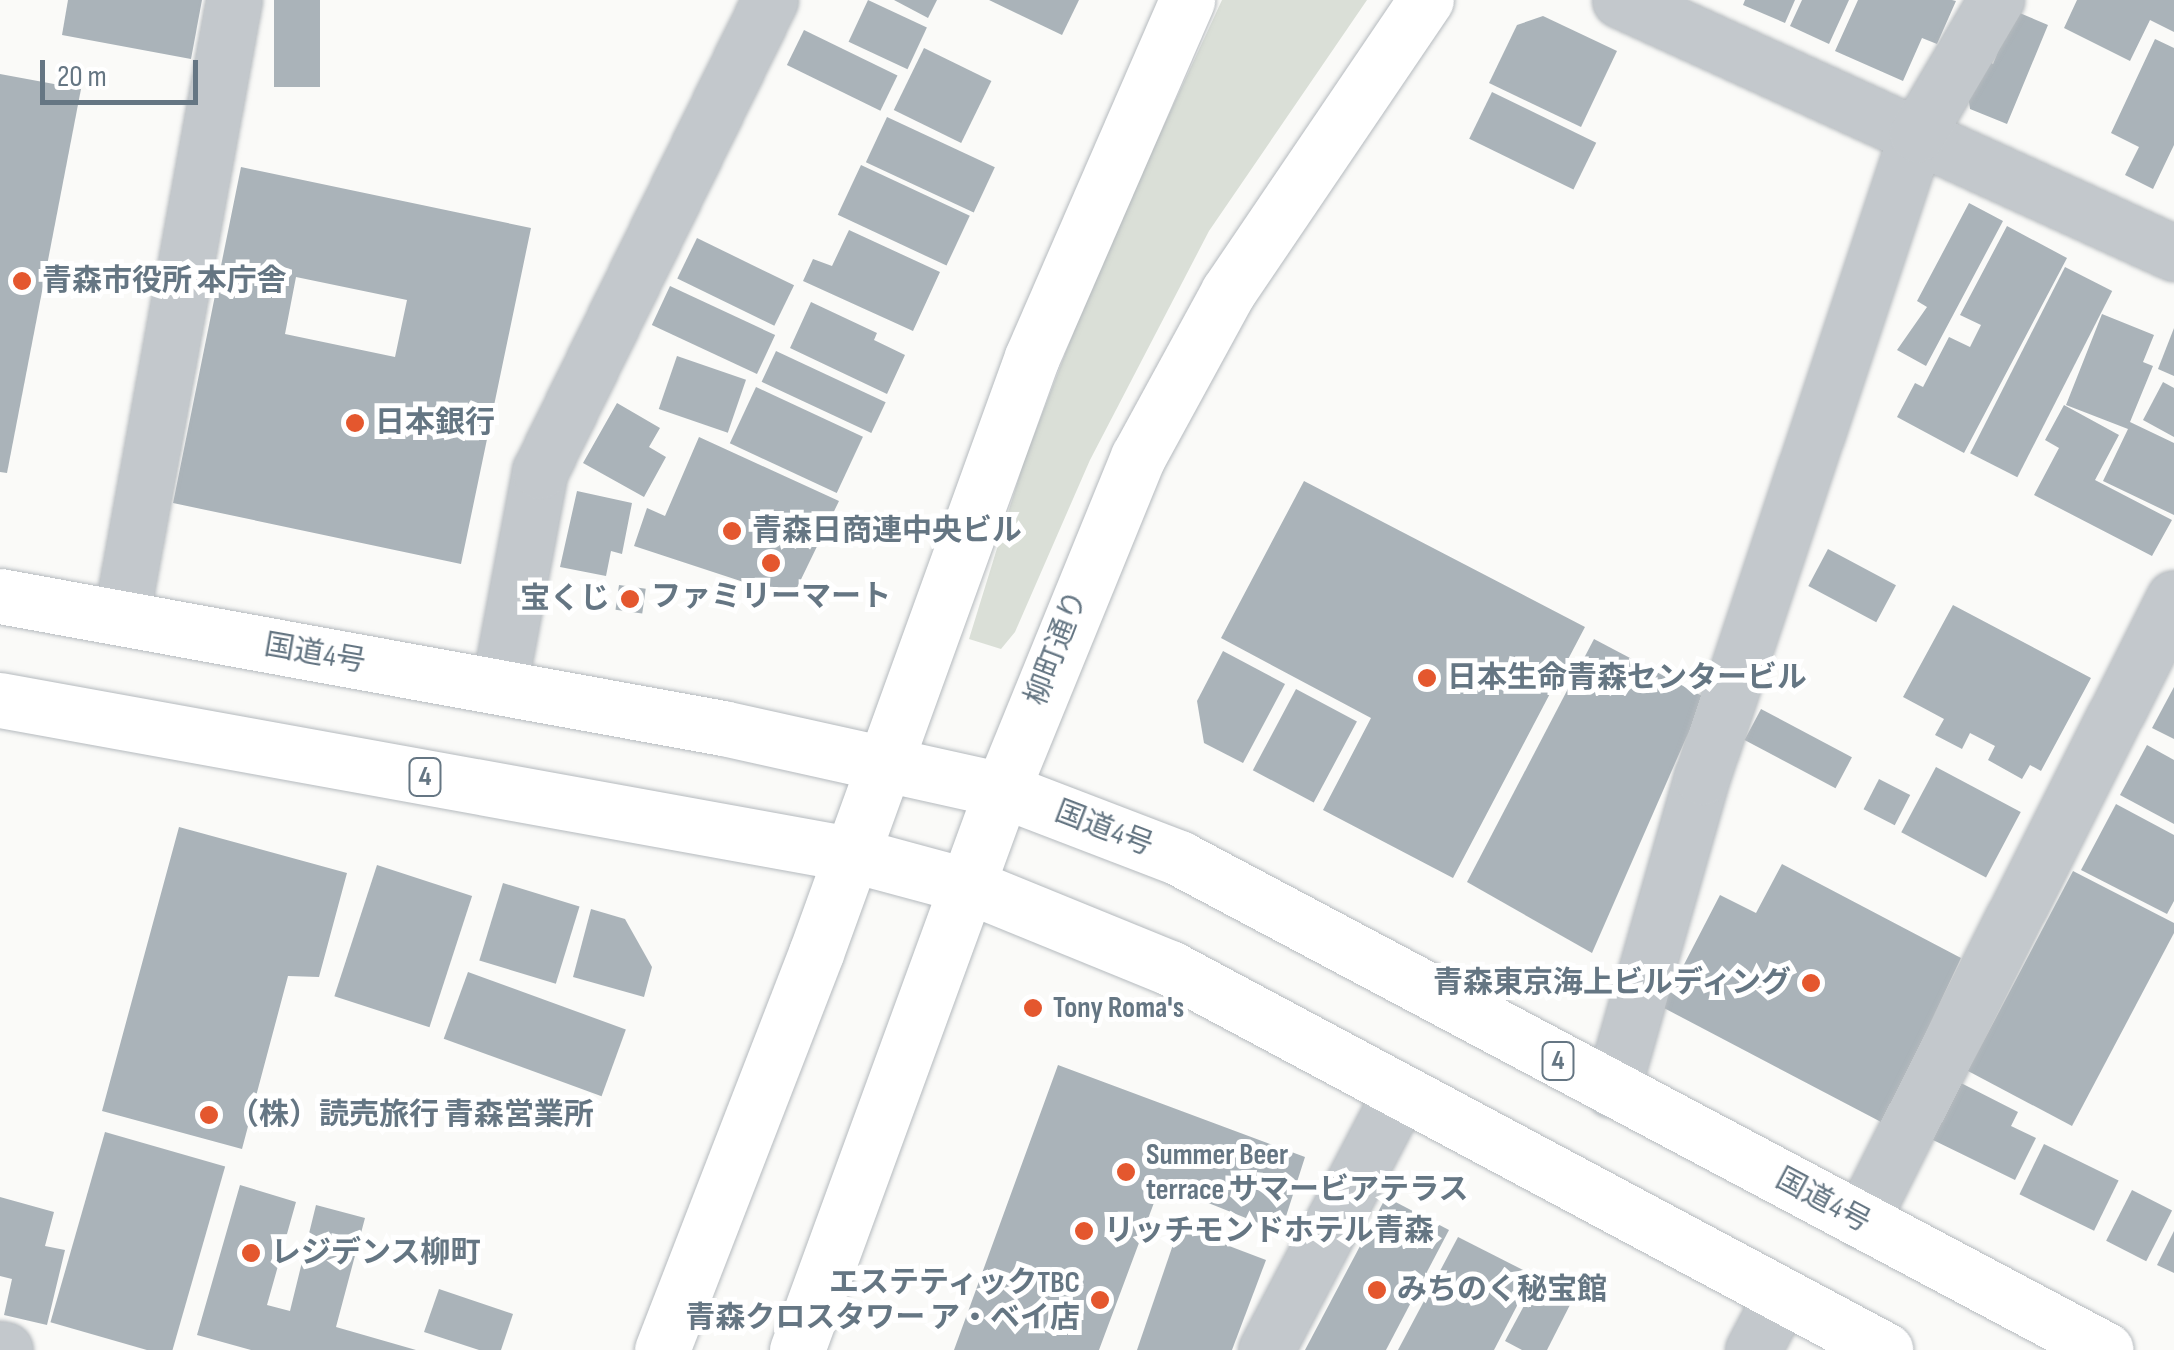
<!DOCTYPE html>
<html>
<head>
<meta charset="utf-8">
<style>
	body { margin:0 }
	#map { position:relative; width:2174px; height:1350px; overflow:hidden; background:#fafaf8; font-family:"Sofia Sans Condensed","Noto Sans JP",sans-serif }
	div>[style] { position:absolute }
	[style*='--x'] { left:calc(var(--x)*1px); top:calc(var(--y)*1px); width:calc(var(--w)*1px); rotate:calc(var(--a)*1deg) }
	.green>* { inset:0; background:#dadfd7 }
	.building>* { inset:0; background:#aab3b9; transform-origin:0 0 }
	.roads { filter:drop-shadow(0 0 2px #b5babe) drop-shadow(0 0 2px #b5babe) }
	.minor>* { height:55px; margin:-27.5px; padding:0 27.5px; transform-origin:27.5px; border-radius:27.5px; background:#c3c8cc }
	.major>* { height:55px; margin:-27.5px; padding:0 27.5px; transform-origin:27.5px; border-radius:27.5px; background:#fff }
	.highway>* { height:55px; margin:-27.5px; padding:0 27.5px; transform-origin:27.5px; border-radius:27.5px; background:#fff }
	.dots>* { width:28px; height:28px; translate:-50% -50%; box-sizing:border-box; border:5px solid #fff; border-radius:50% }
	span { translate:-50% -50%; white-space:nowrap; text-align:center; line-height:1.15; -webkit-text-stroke:10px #fff; paint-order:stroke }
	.shield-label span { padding:2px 8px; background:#fff; border:2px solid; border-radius:8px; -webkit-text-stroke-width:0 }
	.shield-label { font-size:28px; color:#657683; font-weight:700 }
	.poi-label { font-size:30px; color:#657683; font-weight:700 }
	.left { translate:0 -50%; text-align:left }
	.right { translate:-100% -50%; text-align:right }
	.street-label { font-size:30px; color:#657683 }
	.scale { position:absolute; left:40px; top:60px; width:158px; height:45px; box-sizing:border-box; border:5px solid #657683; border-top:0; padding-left:12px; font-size:30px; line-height:35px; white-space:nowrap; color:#657683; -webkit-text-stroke:8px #fff; paint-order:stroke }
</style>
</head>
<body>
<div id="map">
	<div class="green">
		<div style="clip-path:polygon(1222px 0,1367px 0,1209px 231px,1090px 460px,1015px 632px,1001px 649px,969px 639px,1024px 461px,1100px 263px)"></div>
	</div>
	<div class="building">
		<div style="clip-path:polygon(68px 0,202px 0,191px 59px,62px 35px)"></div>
		<div style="left:274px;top:0;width:46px;height:87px"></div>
		<div style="left:868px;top:0;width:65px;height:46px;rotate:25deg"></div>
		<div style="clip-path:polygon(894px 0,937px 0,928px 18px)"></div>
		<div style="clip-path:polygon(989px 0,1079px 0,1062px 35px)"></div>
		<div style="clip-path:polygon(1745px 0,1795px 0,1785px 23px,1743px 5px)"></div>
		<div style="clip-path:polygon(1802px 0,1849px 0,1829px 44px,1790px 26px)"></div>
		<div style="clip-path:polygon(1858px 0,1952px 0,1956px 1px,1937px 44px,1922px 38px,1903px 81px,1835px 51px)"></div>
		<div style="clip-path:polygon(2077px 0,2174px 0,2174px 32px,2150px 20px,2130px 61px,2064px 28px)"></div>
		<div style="clip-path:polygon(2015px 11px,2048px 25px,2007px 124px,1970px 109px,1968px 95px,1983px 59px,1993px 64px)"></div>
		<div style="clip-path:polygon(1543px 16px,1617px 51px,1581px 127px,1489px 83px,1517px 25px)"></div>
		<div style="left:804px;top:30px;width:104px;height:39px;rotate:26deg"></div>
		<div style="clip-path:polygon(2155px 39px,2174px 48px,2174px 145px,2153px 189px,2125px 175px,2139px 147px,2111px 133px)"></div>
		<div style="left:924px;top:48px;width:75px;height:69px;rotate:26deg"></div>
		<div style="clip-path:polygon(0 74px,81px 89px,7px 473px,0 472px)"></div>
		<div style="left:1492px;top:92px;width:116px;height:52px;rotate:26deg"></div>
		<div style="left:887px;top:117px;width:119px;height:50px;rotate:25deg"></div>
		<div style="left:861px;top:165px;width:120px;height:55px;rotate:25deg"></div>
		<div style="clip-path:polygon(evenodd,241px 167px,531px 228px,461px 564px,173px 503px,241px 167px,296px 277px,407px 300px,395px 357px,285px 334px,296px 277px)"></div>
		<div style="clip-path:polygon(1969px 203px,2003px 221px,1926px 366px,1897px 350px,1927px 307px,1917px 301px)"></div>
		<div style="clip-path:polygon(2007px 226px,2067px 258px,1964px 453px,1897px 417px,1915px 383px,1923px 387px,1949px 337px,1970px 347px,1981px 325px,1960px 315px)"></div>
		<div style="clip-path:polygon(849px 230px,940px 272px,913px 331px,803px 281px,813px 259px,832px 266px)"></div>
		<div style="left:697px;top:238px;width:108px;height:45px;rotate:26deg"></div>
		<div style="left:2065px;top:267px;width:53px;height:209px;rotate:27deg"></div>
		<div style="left:670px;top:286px;width:116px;height:43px;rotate:25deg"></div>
		<div style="clip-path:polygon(811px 302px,877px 333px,874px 340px,905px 355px,887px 394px,790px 348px)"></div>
		<div style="clip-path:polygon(2102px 314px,2154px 335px,2143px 362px,2153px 366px,2130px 422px,2174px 443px,2174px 515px,2103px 481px,2128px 429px,2066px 405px)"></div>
		<div style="clip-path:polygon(2174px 328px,2174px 376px,2158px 369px)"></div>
		<div style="left:776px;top:351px;width:121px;height:34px;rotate:25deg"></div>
		<div style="left:677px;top:356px;width:73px;height:56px;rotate:19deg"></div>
		<div style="clip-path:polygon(2163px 382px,2174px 388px,2174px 437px,2143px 420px)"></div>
		<div style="left:756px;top:387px;width:118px;height:62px;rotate:25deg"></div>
		<div style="clip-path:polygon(617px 403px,660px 428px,649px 447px,666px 457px,644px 497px,583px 463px)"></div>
		<div style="clip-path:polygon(2064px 405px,2119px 435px,2095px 480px,2172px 520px,2152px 556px,2034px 495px,2059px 448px,2045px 440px)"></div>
		<div style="clip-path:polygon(699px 437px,839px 501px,792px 598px,634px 546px,647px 508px,665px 516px)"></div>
		<div style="clip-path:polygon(1304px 481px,1585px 627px,1453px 878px,1323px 810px,1371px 718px,1221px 638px)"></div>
		<div style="clip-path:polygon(577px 491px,632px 503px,622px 554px,611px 551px,606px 576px,560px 567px)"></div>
		<div style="left:1828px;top:549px;width:77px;height:42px;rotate:28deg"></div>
		<div style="left:619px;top:585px;width:27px;height:25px;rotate:8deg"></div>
		<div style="clip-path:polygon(1953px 605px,2091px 678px,2041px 771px,2030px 765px,2022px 779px,1988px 760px,1995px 746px,1970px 733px,1962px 749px,1935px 735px,1944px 719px,1903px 697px)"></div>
		<div style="clip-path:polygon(1594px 639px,1704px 697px,1592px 953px,1467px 882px)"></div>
		<div style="clip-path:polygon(1223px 651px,1285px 684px,1243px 763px,1204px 743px,1197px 701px)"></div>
		<div style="clip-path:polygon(2174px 687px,2174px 739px,2152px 728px)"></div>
		<div style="left:1296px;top:689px;width:69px;height:92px;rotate:28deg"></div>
		<div style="left:1761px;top:709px;width:103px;height:35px;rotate:28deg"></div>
		<div style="clip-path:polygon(2147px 745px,2174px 760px,2174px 824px,2120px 795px)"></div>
		<div style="left:1936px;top:767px;width:96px;height:74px;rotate:28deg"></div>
		<div style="left:1879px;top:779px;width:35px;height:34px;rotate:27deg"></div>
		<div style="clip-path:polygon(2116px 804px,2174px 835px,2174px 901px,2167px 914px,2081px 870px)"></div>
		<div style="clip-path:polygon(179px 827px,347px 873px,319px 977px,288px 976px,242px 1149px,102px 1111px)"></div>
		<div style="clip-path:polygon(1782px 864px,1961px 958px,1883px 1123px,1662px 1007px,1720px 895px,1756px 913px)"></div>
		<div style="left:377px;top:865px;width:100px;height:138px;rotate:18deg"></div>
		<div style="clip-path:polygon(2073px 871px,2174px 923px,2174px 933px,2072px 1126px,1968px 1071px)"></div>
		<div style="left:503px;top:883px;width:80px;height:81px;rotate:17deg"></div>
		<div style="clip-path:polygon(591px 909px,625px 919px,652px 967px,644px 997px,573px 977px)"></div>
		<div style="left:468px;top:972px;width:168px;height:71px;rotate:20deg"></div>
		<div style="clip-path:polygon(1058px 1065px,1305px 1157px,1281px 1232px,1161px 1184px,1099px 1350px,954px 1350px)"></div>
		<div style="clip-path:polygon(1961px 1083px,2018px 1112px,2011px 1126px,2036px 1138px,2015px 1180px,1933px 1140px)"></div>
		<div style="left:105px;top:1132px;width:125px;height:198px;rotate:16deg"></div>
		<div style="left:2044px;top:1144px;width:83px;height:56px;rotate:26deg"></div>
		<div style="clip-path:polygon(240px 1185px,296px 1202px,267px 1305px,290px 1311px,316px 1205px,365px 1218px,336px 1327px,416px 1350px,251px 1350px,197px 1335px)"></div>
		<div style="left:2132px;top:1190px;width:45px;height:57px;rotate:27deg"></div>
		<div style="clip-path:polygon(0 1197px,54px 1212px,45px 1246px,65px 1250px,47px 1325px,4px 1315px,12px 1279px,0 1276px)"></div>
		<div style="clip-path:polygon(1386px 1197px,1449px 1230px,1386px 1350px,1305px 1350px)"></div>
		<div style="clip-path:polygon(1179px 1227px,1266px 1260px,1232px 1350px,1137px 1350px)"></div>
		<div style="clip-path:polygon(2174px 1231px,2174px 1273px,2157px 1265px)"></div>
		<div style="clip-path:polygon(1458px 1237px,1533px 1275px,1494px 1350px,1398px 1350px)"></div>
		<div style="clip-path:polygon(1539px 1278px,1574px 1297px,1547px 1350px,1522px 1350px,1505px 1341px)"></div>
		<div style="clip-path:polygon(439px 1289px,513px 1314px,501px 1350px,479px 1350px,424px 1332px)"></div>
	</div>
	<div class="roads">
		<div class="minor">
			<div style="--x:1620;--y:0;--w:609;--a:24.55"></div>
			<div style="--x:121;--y:618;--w:628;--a:-79.64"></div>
			<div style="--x:499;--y:687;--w:220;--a:-79.3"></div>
			<div style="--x:540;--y:471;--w:524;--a:-63.97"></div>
			<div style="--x:1612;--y:1090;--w:326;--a:-74"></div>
			<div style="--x:1702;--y:777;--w:678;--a:-71.51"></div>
			<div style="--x:1917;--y:134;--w:156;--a:-59.5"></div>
			<div style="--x:1861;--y:1221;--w:697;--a:-63.32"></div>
			<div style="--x:0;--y:1349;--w:5;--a:11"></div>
			<div style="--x:1266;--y:1350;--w:291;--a:-62.4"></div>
			<div style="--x:1753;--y:1350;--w:62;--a:-62.2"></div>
		</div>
		<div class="major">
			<div style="--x:662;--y:1350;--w:426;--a:-68.8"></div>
			<div style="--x:816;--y:953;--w:634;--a:-70.08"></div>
			<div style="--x:1032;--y:357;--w:389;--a:-66.5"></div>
			<div style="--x:797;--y:1350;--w:596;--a:-69.89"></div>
			<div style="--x:1002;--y:790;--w:360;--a:-67.8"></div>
			<div style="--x:1138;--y:457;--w:188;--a:-61.4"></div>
			<div style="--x:1228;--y:292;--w:353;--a:-55.9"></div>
		</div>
		<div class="highway">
			<div style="--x:0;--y:596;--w:735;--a:10.35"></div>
			<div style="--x:723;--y:728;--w:286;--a:12.5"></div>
			<div style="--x:1002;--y:790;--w:190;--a:21"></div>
			<div style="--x:1179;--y:858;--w:1049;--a:27.96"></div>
			<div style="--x:0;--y:700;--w:864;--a:10.27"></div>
			<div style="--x:850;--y:854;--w:123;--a:15.1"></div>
			<div style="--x:969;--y:886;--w:217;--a:22.2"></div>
			<div style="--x:1170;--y:968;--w:811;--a:28.11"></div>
		</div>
	</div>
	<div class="dots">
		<div style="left:22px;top:281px;background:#e4572e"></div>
		<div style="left:355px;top:423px;background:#e4572e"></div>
		<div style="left:732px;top:531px;background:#e4572e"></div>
		<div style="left:771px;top:563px;background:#e4572e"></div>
		<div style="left:630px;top:599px;background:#e4572e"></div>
		<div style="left:1427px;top:678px;background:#e4572e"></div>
		<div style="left:1811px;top:983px;background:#e4572e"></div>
		<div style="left:1033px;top:1008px;background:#e4572e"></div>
		<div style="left:209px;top:1115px;background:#e4572e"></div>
		<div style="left:1126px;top:1172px;background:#e4572e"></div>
		<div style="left:1084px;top:1231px;background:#e4572e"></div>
		<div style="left:251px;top:1253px;background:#e4572e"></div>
		<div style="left:1377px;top:1290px;background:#e4572e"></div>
		<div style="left:1100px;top:1300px;background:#e4572e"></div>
	</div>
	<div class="shield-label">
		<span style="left:425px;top:777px">4</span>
		<span style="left:1558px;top:1061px">4</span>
	</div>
	<div class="poi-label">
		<span class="left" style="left:42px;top:281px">青森市役所 本庁舎</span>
		<span class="left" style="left:375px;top:423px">日本銀行</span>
		<span class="left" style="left:752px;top:531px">青森日商連中央ビル</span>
		<span style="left:771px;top:597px">ファミリーマート</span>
		<span class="right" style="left:610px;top:599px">宝くじ</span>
		<span class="left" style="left:1447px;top:678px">日本生命青森センタービル</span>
		<span class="right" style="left:1791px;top:983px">青森東京海上ビルディング</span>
		<span class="left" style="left:1053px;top:1008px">Tony Roma's</span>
		<span class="left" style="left:229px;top:1115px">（株）読売旅行 青森営業所</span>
		<span class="left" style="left:1146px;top:1172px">Summer Beer<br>terrace サマービアテラス</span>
		<span class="left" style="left:1104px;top:1231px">リッチモンドホテル青森</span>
		<span class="left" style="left:271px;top:1253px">レジデンス柳町</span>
		<span class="right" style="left:1080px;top:1300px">エステティックTBC<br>青森クロスタワー ア・ベイ店</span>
		<span class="left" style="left:1397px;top:1290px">みちのく秘宝館</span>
	</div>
	<div class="street-label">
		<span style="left:1057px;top:648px;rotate:-69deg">柳町通り</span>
		<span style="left:315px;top:654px;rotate:10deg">国道4号</span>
		<span style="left:1104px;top:829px;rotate:21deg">国道4号</span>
		<span style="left:1823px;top:1201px;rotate:28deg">国道4号</span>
	</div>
	<div class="scale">20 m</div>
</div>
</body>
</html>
